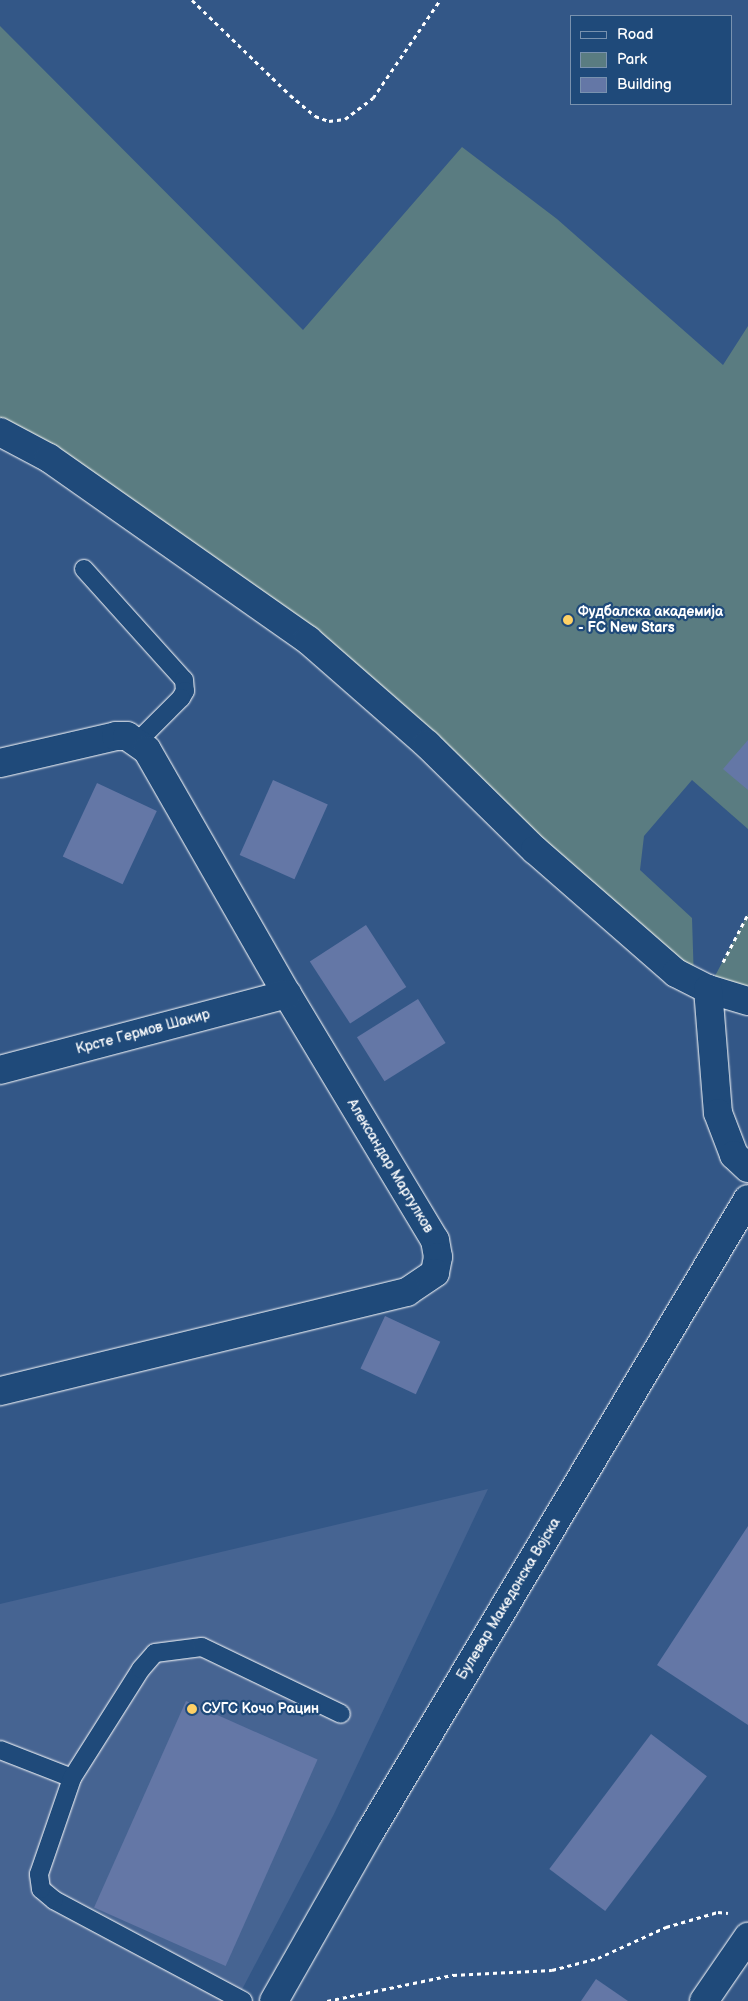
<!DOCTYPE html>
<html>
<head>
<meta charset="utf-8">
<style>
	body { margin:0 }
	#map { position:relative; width:748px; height:2001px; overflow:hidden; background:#335787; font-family:"Balsamiq Sans",sans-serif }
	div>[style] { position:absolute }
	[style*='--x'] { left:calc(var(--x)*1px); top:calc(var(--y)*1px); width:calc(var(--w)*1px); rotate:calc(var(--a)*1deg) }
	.built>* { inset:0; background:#466492 }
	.green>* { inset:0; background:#5a7c81 }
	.building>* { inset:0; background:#6477a6; transform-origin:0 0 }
	.path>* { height:3px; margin-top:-1.5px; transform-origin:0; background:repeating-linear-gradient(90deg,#fff 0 4px,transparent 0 8px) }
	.roads { filter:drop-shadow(0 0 1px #fff) drop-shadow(0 0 1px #fff) }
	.service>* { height:18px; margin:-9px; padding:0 9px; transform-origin:9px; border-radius:9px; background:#1f4a7a }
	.minor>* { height:28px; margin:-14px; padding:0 14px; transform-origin:14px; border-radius:14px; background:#1f4a7a }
	.dots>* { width:14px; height:14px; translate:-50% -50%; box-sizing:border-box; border:2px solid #1f4a7a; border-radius:50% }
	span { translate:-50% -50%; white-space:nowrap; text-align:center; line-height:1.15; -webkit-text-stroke:4.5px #1f4a7a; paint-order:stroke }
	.poi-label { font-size:14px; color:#fff; font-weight:700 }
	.left { translate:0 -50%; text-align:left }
	.street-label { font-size:14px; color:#fff }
	.legend { position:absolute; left:570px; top:15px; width:162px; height:90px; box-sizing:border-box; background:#1f4a7a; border:1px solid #7992af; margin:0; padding:6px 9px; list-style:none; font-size:15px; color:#fff }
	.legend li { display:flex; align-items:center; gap:10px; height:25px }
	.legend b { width:25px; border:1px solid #7992af }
</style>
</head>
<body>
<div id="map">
	<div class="built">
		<div style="clip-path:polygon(488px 1489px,334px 1814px,236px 2001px,0 2001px,0 1604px)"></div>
	</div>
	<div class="green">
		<div style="clip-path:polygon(0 26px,303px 330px,462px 147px,557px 219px,723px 365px,748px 326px,748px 829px,692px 780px,644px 836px,640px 870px,692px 918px,694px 982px,349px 674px,0 432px)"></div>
		<div style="clip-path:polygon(748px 914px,748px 1001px,708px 989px)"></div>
	</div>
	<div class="building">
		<div style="clip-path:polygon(748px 740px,748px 790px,723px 769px)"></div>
		<div style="left:273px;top:780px;width:60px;height:82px;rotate:24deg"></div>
		<div style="left:97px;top:783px;width:66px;height:81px;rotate:25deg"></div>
		<div style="left:366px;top:925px;width:74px;height:67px;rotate:57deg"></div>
		<div style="left:418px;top:999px;width:52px;height:72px;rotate:58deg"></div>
		<div style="left:385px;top:1316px;width:61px;height:58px;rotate:25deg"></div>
		<div style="clip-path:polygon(748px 1526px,748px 1725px,657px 1665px)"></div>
		<div style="left:186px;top:1701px;width:144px;height:226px;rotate:24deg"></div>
		<div style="left:651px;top:1734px;width:70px;height:169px;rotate:37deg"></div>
		<div style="clip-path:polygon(596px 1979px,628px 2001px,581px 2001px)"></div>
	</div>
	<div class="path">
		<div style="--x:192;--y:0;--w:136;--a:44.1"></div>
		<div style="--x:290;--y:95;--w:33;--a:40"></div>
		<div style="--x:315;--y:116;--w:15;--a:20"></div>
		<div style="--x:329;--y:121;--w:16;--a:-7"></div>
		<div style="--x:345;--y:119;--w:35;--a:-37"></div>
		<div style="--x:373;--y:98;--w:119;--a:-55.6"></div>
		<div style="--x:723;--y:962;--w:54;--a:-62.5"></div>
		<div style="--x:327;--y:2001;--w:129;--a:-11.7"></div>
		<div style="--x:453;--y:1975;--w:99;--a:-2.9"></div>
		<div style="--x:552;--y:1970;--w:48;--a:-14.6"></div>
		<div style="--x:598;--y:1958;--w:75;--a:-24.5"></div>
		<div style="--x:666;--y:1927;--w:54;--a:-16.1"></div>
		<div style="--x:718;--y:1912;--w:10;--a:6"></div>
	</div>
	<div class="roads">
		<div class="service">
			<div style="--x:84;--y:569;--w:149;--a:48"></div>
			<div style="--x:184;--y:680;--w:11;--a:85"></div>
			<div style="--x:185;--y:691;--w:8;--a:120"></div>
			<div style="--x:181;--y:698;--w:62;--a:135"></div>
			<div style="--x:0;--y:1750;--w:77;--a:21.3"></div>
			<div style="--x:243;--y:2001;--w:214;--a:-151.9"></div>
			<div style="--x:54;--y:1900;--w:17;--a:-140"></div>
			<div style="--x:41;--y:1889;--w:15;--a:-98"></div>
			<div style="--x:39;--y:1874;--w:102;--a:-71"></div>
			<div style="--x:72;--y:1778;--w:129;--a:-57.7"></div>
			<div style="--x:141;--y:1669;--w:21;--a:-49"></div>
			<div style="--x:155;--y:1653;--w:47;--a:-7.3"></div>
			<div style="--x:202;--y:1647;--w:154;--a:25.7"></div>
		</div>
		<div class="minor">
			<div style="--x:0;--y:432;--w:55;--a:28"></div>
			<div style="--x:49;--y:458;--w:317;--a:35.1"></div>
			<div style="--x:308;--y:640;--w:158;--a:41.2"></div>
			<div style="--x:427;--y:744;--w:151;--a:44.5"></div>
			<div style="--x:535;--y:850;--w:187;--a:41.1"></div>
			<div style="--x:676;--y:973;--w:36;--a:27"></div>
			<div style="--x:708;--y:989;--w:42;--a:16.7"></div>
			<div style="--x:0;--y:763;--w:119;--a:-13.1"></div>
			<div style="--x:116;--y:736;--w:11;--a:0"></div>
			<div style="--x:127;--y:736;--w:24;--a:35"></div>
			<div style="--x:147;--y:750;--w:281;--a:60.2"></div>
			<div style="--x:287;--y:994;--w:287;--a:59"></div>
			<div style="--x:435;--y:1240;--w:17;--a:80"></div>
			<div style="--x:438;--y:1257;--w:16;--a:101"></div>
			<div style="--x:435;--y:1273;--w:34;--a:146"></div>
			<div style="--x:407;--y:1292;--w:419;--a:166.3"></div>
			<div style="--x:708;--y:989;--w:124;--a:85.4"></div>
			<div style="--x:718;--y:1113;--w:45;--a:69.1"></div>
			<div style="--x:734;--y:1155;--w:19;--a:43"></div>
			<div style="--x:0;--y:1070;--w:297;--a:-14.8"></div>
			<div style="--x:274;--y:2001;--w:194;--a:-60.4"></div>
			<div style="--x:370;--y:1832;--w:737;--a:-59.16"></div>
			<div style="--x:704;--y:2001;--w:78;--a:-55.5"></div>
		</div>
	</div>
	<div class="dots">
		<div style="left:568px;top:620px;background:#ffd166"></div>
		<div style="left:192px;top:1709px;background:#ffd166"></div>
	</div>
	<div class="poi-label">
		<span class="left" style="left:578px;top:620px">Фудбалска академија<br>- FC New Stars</span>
		<span class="left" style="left:202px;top:1709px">СУГС Кочо Рацин</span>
	</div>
	<div class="street-label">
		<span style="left:143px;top:1032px;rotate:-15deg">Крсте Гермов Шакир</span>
		<span style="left:390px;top:1166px;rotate:59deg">Александар Мартулков</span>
		<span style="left:509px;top:1599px;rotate:-59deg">Булевар Македонска Војска</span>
	</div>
	<ul class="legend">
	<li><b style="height:6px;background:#1f4a7a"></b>Road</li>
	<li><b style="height:14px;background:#5a7c81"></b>Park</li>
	<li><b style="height:14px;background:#6477a6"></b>Building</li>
	</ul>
</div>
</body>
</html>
